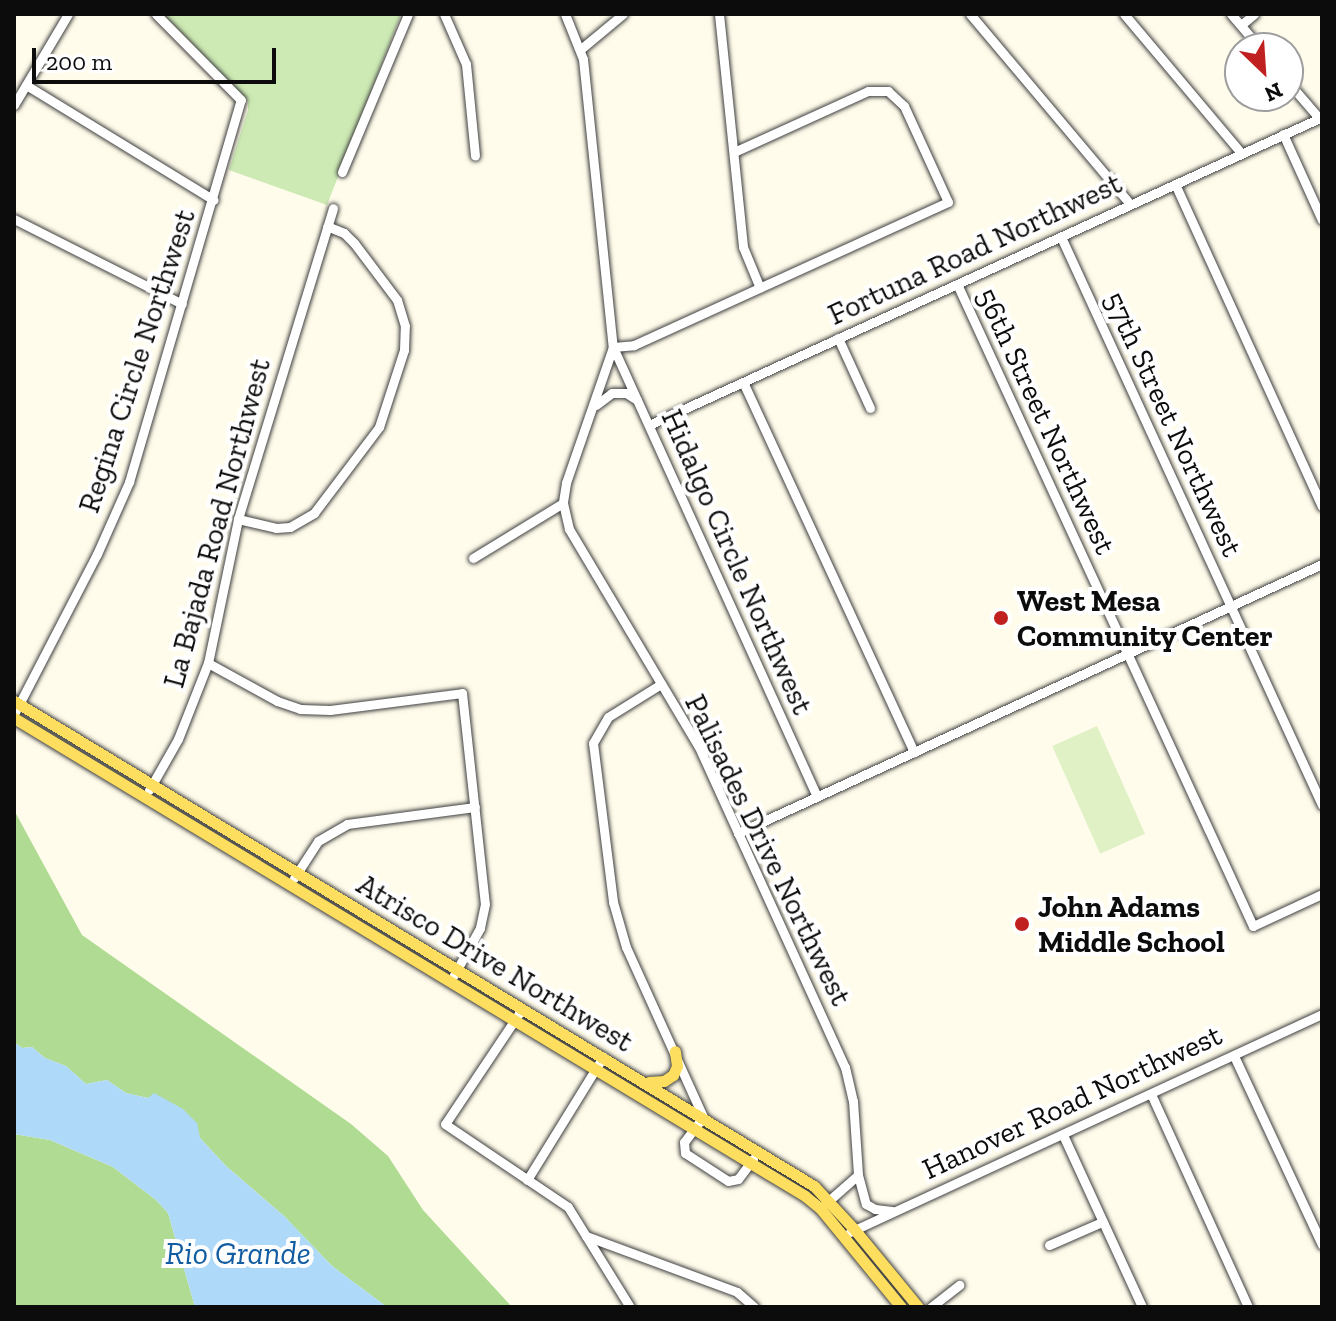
<!DOCTYPE html>
<html>
<head>
<meta charset="utf-8">
<style>
	body { margin:0 }
	#map { position:relative; width:1336px; height:1321px; overflow:hidden; background:#fffceb; font-family:"Zilla Slab",serif }
	div>[style] { position:absolute }
	[style*='--x'] { left:calc(var(--x)*1px); top:calc(var(--y)*1px); width:calc(var(--w)*1px); rotate:calc(var(--a)*1deg) }
	.green>* { inset:0; background:#cdeab4 }
	.forest>* { inset:0; background:#b0db93 }
	.pitch>* { inset:0; background:#e0f1c6; transform-origin:0 0 }
	.water>* { inset:0; background:#aed9f8 }
	.roads { filter:drop-shadow(0 0 2px #3f3f3f) drop-shadow(0 0 2px #3f3f3f) }
	.minor>* { height:9px; margin:-4.5px; padding:0 4.5px; transform-origin:4.5px; border-radius:4.5px; background:#fff }
	.major>* { height:11px; margin:-5.5px; padding:0 5.5px; transform-origin:5.5px; border-radius:5.5px; background:#fdde5e }
	.dots>* { width:22px; height:22px; translate:-50% -50%; box-sizing:border-box; border:4px solid #fff; border-radius:50% }
	span { translate:-50% -50%; white-space:nowrap; text-align:center; line-height:1.15; -webkit-text-stroke:8px #fff; paint-order:stroke }
	.street-label { font-size:30px; color:#0c0c0c }
	.poi-label { font-size:30px; color:#0c0c0c; font-weight:700 }
	.left { translate:0 -50%; text-align:left }
	.water-label { font-size:32px; color:#125ca1; font-style:italic }
	.frame { position:absolute; inset:0; border:16px solid #0c0c0c; pointer-events:none }
	.north { position:absolute; left:1224px; top:32px; width:80px; height:80px; box-sizing:border-box; background:#fff; border:2px solid #9e9e9e; border-radius:50%; rotate:155deg; font-size:22px; font-weight:700; line-height:32px; text-align:center; color:#0c0c0c }
	.north::after { content:''; display:block; margin:auto; width:28px; height:36px; background:#c02120; clip-path:polygon(50% 0,100% 100%,50% 72%,0 100%) }
	.scale { position:absolute; left:32px; top:48px; width:244px; height:36px; box-sizing:border-box; border:4px solid #0c0c0c; border-top:0; padding-left:10px; font-size:24px; line-height:28px; white-space:nowrap; color:#0c0c0c; -webkit-text-stroke:6px #fff; paint-order:stroke }
</style>
</head>
<body>
<div id="map">
	<div class="green">
		<div style="clip-path:polygon(163px 14px,401px 14px,327px 205px,229px 170px,248px 110px,248px 102px)"></div>
	</div>
	<div class="forest">
		<div style="clip-path:polygon(14px 810px,82px 935px,351px 1124px,388px 1156px,423px 1210px,512px 1307px,387px 1307px,332px 1266px,284px 1216px,226px 1166px,200px 1138px,196px 1123px,148px 1098px,126px 1093px,107px 1080px,86px 1084px,66px 1066px,45px 1058px,32px 1047px,22px 1048px,14px 1042px)"></div>
		<div style="clip-path:polygon(14px 1134px,50px 1140px,113px 1167px,156px 1200px,168px 1213px,195px 1307px,14px 1307px)"></div>
	</div>
	<div class="pitch">
		<div style="left:1097px;top:726px;width:118px;height:49px;rotate:66deg"></div>
	</div>
	<div class="water">
		<div style="clip-path:polygon(14px 1042px,22px 1048px,32px 1047px,45px 1058px,66px 1066px,86px 1084px,107px 1080px,126px 1093px,148px 1098px,154px 1093px,183px 1109px,197px 1123px,200px 1138px,226px 1166px,284px 1216px,332px 1266px,387px 1307px,195px 1307px,168px 1213px,156px 1200px,113px 1167px,50px 1140px,14px 1134px)"></div>
	</div>
	<div class="roads">
		<div class="minor">
			<div style="--x:444;--y:14;--w:55;--a:66.3"></div>
			<div style="--x:466;--y:64;--w:92;--a:84.4"></div>
			<div style="--x:565;--y:14;--w:48;--a:68.2"></div>
			<div style="--x:583;--y:59;--w:290;--a:84.1"></div>
			<div style="--x:613;--y:347;--w:144;--a:109.1"></div>
			<div style="--x:566;--y:483;--w:20;--a:99"></div>
			<div style="--x:563;--y:503;--w:27;--a:77"></div>
			<div style="--x:569;--y:529;--w:252;--a:59.2"></div>
			<div style="--x:698;--y:745;--w:354;--a:65.5"></div>
			<div style="--x:845;--y:1067;--w:35;--a:77"></div>
			<div style="--x:853;--y:1101;--w:74;--a:86.1"></div>
			<div style="--x:858;--y:1175;--w:30;--a:75"></div>
			<div style="--x:866;--y:1204;--w:10;--a:29"></div>
			<div style="--x:875;--y:1209;--w:17;--a:7"></div>
			<div style="--x:719;--y:14;--w:234;--a:84.1"></div>
			<div style="--x:743;--y:247;--w:44;--a:67.5"></div>
			<div style="--x:970;--y:14;--w:248;--a:49.9"></div>
			<div style="--x:1124;--y:14;--w:182;--a:49.9"></div>
			<div style="--x:1231;--y:14;--w:45;--a:49.5"></div>
			<div style="--x:1241;--y:25;--w:17;--a:-40"></div>
			<div style="--x:582;--y:48;--w:53;--a:-39.7"></div>
			<div style="--x:1288;--y:82;--w:48;--a:49.3"></div>
			<div style="--x:26;--y:85;--w:220;--a:31.5"></div>
			<div style="--x:14;--y:105;--w:106;--a:-59.3"></div>
			<div style="--x:1283;--y:134;--w:94;--a:65.6"></div>
			<div style="--x:342;--y:172;--w:171;--a:-67.3"></div>
			<div style="--x:1175;--y:184;--w:354;--a:65.5"></div>
			<div style="--x:14;--y:219;--w:188;--a:26.8"></div>
			<div style="--x:1061;--y:237;--w:625;--a:65.32"></div>
			<div style="--x:957;--y:284;--w:707;--a:65.25"></div>
			<div style="--x:1253;--y:926;--w:76;--a:-24.9"></div>
			<div style="--x:838;--y:338;--w:77;--a:65.4"></div>
			<div style="--x:613;--y:347;--w:21;--a:-5"></div>
			<div style="--x:634;--y:345;--w:345;--a:-24.5"></div>
			<div style="--x:948;--y:202;--w:106;--a:-114.6"></div>
			<div style="--x:904;--y:106;--w:22;--a:-137"></div>
			<div style="--x:888;--y:91;--w:20;--a:180"></div>
			<div style="--x:868;--y:91;--w:147;--a:155.5"></div>
			<div style="--x:613;--y:347;--w:493;--a:65.6"></div>
			<div style="--x:743;--y:382;--w:408;--a:65.2"></div>
			<div style="--x:596;--y:405;--w:20;--a:-37"></div>
			<div style="--x:612;--y:393;--w:14;--a:0"></div>
			<div style="--x:626;--y:393;--w:13;--a:32"></div>
			<div style="--x:649;--y:425;--w:740;--a:-24.59"></div>
			<div style="--x:238;--y:519;--w:39;--a:13"></div>
			<div style="--x:276;--y:528;--w:14;--a:-4"></div>
			<div style="--x:290;--y:527;--w:28;--a:-30"></div>
			<div style="--x:314;--y:513;--w:108;--a:-52.9"></div>
			<div style="--x:379;--y:427;--w:81;--a:-72"></div>
			<div style="--x:404;--y:350;--w:24;--a:-88"></div>
			<div style="--x:405;--y:326;--w:27;--a:-107"></div>
			<div style="--x:397;--y:300;--w:71;--a:-127"></div>
			<div style="--x:354;--y:243;--w:14;--a:-135"></div>
			<div style="--x:344;--y:233;--w:18;--a:-158"></div>
			<div style="--x:473;--y:558;--w:105;--a:-31.4"></div>
			<div style="--x:208;--y:663;--w:79;--a:28.8"></div>
			<div style="--x:277;--y:701;--w:24;--a:19"></div>
			<div style="--x:300;--y:709;--w:30;--a:2"></div>
			<div style="--x:330;--y:710;--w:133;--a:-7.3"></div>
			<div style="--x:462;--y:693;--w:212;--a:83.8"></div>
			<div style="--x:485;--y:904;--w:25;--a:102"></div>
			<div style="--x:480;--y:928;--w:54;--a:119"></div>
			<div style="--x:661;--y:684;--w:62;--a:148.1"></div>
			<div style="--x:608;--y:717;--w:30;--a:120"></div>
			<div style="--x:593;--y:743;--w:160;--a:82.8"></div>
			<div style="--x:613;--y:902;--w:47;--a:73.9"></div>
			<div style="--x:626;--y:947;--w:187;--a:65.6"></div>
			<div style="--x:703;--y:1117;--w:31;--a:127"></div>
			<div style="--x:684;--y:1142;--w:11;--a:85"></div>
			<div style="--x:685;--y:1153;--w:51;--a:33.1"></div>
			<div style="--x:728;--y:1181;--w:10;--a:-11"></div>
			<div style="--x:738;--y:1179;--w:25;--a:-53"></div>
			<div style="--x:14;--y:714;--w:180;--a:-62.6"></div>
			<div style="--x:97;--y:554;--w:79;--a:-66"></div>
			<div style="--x:129;--y:482;--w:398;--a:-73.7"></div>
			<div style="--x:241;--y:100;--w:121;--a:-134.7"></div>
			<div style="--x:149;--y:790;--w:59;--a:-60.4"></div>
			<div style="--x:178;--y:739;--w:82;--a:-68.5"></div>
			<div style="--x:208;--y:663;--w:147;--a:-78.2"></div>
			<div style="--x:238;--y:519;--w:325;--a:-73"></div>
			<div style="--x:738;--y:833;--w:643;--a:-24.73"></div>
			<div style="--x:294;--y:878;--w:44;--a:-57"></div>
			<div style="--x:318;--y:841;--w:34;--a:-30"></div>
			<div style="--x:347;--y:824;--w:129;--a:-7.6"></div>
			<div style="--x:522;--y:1009;--w:138;--a:123.8"></div>
			<div style="--x:445;--y:1124;--w:148;--a:34"></div>
			<div style="--x:568;--y:1207;--w:118;--a:58.2"></div>
			<div style="--x:1234;--y:1056;--w:208;--a:65"></div>
			<div style="--x:1151;--y:1094;--w:234;--a:65.5"></div>
			<div style="--x:1063;--y:1135;--w:189;--a:65.3"></div>
			<div style="--x:527;--y:1180;--w:145;--a:-58.3"></div>
			<div style="--x:825;--y:1204;--w:44;--a:-41.3"></div>
			<div style="--x:850;--y:1232;--w:520;--a:-24.79"></div>
			<div style="--x:586;--y:1236;--w:161;--a:20.3"></div>
			<div style="--x:737;--y:1292;--w:23;--a:41"></div>
			<div style="--x:1049;--y:1245;--w:58;--a:-23.5"></div>
			<div style="--x:931;--y:1307;--w:36;--a:-38"></div>
		</div>
		<div class="major">
			<div style="--x:14;--y:701;--w:936;--a:31.23"></div>
			<div style="--x:814;--y:1186;--w:59;--a:47.1"></div>
			<div style="--x:854;--y:1229;--w:101;--a:50.6"></div>
			<div style="--x:14;--y:718;--w:924;--a:31.14"></div>
			<div style="--x:805;--y:1196;--w:19;--a:39"></div>
			<div style="--x:820;--y:1208;--w:128;--a:50.7"></div>
			<div style="--x:649;--y:1082;--w:15;--a:-4"></div>
			<div style="--x:664;--y:1081;--w:11;--a:-34"></div>
			<div style="--x:673;--y:1075;--w:10;--a:-66"></div>
			<div style="--x:677;--y:1066;--w:15;--a:-98"></div>
		</div>
	</div>
	<div class="dots">
		<div style="left:1001px;top:618px;background:#c02120"></div>
		<div style="left:1022px;top:924px;background:#c02120"></div>
	</div>
	<div class="street-label">
		<span style="left:975px;top:249px;rotate:-25deg">Fortuna Road Northwest</span>
		<span style="left:137px;top:361px;rotate:-72deg">Regina Circle Northwest</span>
		<span style="left:1046px;top:421px;rotate:65deg">56th Street Northwest</span>
		<span style="left:1173px;top:424px;rotate:65deg">57th Street Northwest</span>
		<span style="left:217px;top:523px;rotate:-75deg">La Bajada Road Northwest</span>
		<span style="left:737px;top:562px;rotate:66deg">Hidalgo Circle Northwest</span>
		<span style="left:768px;top:850px;rotate:64deg">Palisades Drive Northwest</span>
		<span style="left:495px;top:963px;rotate:31deg">Atrisco Drive Northwest</span>
		<span style="left:1072px;top:1102px;rotate:-25deg">Hanover Road Northwest</span>
	</div>
	<div class="poi-label">
		<span class="left" style="left:1017px;top:618px">West Mesa<br>Community Center</span>
		<span class="left" style="left:1038px;top:924px">John Adams<br>Middle School</span>
	</div>
	<div class="water-label">
		<span style="left:238px;top:1253px">Rio Grande</span>
	</div>
	<div class="frame"></div>
	<div class="north">N</div>
	<div class="scale">200 m</div>
</div>
</body>
</html>
